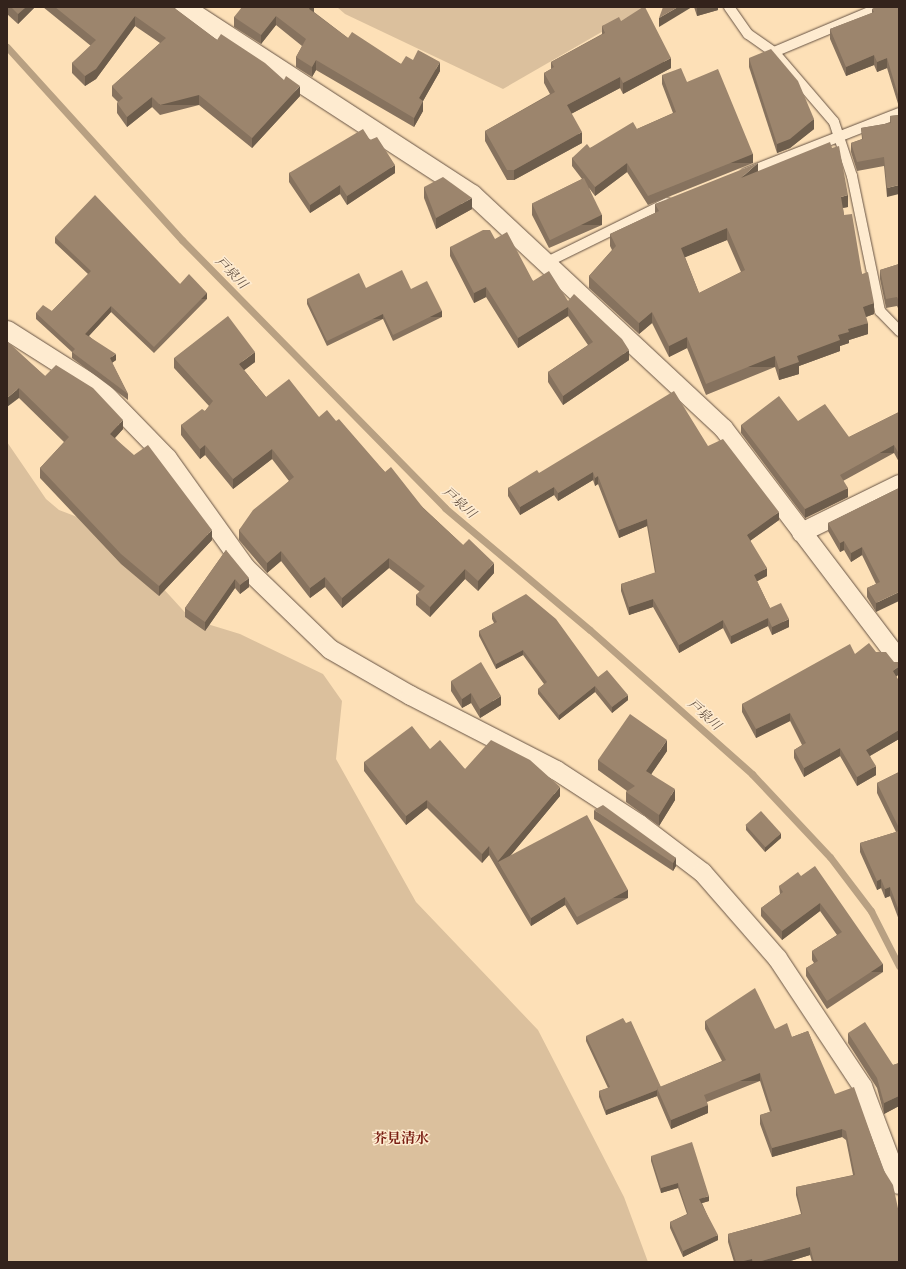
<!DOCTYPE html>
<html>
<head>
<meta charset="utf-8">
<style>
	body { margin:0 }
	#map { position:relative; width:906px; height:1269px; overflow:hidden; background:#fde0b7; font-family:"IM FELL DW Pica","Noto Serif JP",serif }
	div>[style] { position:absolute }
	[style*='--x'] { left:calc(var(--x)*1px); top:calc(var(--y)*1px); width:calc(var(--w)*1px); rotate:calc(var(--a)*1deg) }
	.green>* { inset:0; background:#dbc09d }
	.stream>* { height:7px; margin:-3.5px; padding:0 3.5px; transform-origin:3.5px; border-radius:3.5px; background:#b8a082 }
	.roads { filter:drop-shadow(0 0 1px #665243) drop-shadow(0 0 1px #665243) }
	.lane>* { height:10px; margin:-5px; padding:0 5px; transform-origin:5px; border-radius:5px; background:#feebd0 }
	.street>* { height:19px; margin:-9.5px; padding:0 9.5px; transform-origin:9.5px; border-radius:9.5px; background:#feebd0 }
	.wall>* { inset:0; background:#86725e }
	.shaded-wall>* { inset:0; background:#6d5d4c; transform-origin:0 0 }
	.building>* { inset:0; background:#9c856d; transform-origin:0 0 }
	span { translate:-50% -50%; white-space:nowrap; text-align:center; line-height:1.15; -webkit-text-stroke:3px #feebd0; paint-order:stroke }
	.water-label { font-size:13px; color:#624f40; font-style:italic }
	.quarter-label { font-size:14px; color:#7a1f14; font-weight:700 }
	.frame { position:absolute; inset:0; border:8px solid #33231c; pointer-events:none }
</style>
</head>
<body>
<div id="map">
	<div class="green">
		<div style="clip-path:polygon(337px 7px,645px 7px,503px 89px,345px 14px)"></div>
		<div style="clip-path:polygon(7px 442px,46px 499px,59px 510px,109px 529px,191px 619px,240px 634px,323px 674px,342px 701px,336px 759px,416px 902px,538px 1030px,624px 1197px,648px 1262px,7px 1262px)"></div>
	</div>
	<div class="stream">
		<div style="--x:7;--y:47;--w:261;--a:47.8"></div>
		<div style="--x:182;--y:240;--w:375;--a:45.5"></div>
		<div style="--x:445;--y:508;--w:189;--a:40.1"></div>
		<div style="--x:590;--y:630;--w:217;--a:41.6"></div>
		<div style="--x:752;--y:774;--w:114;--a:46.8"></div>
		<div style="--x:830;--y:857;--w:68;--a:52.8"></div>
		<div style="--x:871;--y:911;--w:62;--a:63"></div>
	</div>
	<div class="roads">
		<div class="lane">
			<div style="--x:729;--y:7;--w:33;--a:55"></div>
			<div style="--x:748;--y:34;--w:32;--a:35"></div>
			<div style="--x:774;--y:52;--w:92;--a:49.4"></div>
			<div style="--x:834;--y:122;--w:57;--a:71.6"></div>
			<div style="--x:852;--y:176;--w:138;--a:78.3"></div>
			<div style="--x:880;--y:311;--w:28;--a:46"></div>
			<div style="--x:774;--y:52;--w:116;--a:-22.8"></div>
			<div style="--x:746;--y:173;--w:164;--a:-21.4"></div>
			<div style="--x:545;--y:263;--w:136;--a:-26.2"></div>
		</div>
		<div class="street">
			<div style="--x:184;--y:7;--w:343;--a:33"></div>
			<div style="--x:472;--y:194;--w:343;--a:43"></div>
			<div style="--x:723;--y:428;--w:291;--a:52.8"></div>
			<div style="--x:7;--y:330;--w:110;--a:32.4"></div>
			<div style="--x:100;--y:389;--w:96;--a:45.8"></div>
			<div style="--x:167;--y:458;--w:134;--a:54.4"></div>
			<div style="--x:245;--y:567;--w:118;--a:44"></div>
			<div style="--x:330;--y:649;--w:92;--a:29.9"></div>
			<div style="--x:410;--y:695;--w:164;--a:27.2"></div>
			<div style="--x:556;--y:770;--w:99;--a:33"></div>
			<div style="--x:639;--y:824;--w:79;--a:37.3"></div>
			<div style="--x:702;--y:872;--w:114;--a:48.9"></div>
			<div style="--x:777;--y:958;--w:154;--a:56.4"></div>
			<div style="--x:862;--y:1086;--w:105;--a:69.3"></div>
			<div style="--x:801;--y:532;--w:109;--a:-26.1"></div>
		</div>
	</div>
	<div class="wall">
		<div style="clip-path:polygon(7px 7px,35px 7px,18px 24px,7px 14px)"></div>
		<div style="clip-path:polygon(43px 7px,173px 7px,217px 40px,300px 96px,252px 148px,199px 105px,160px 115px,152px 107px,127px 127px,117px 113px,117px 103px,118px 102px,112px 96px,112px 86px,160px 43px,135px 26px,96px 79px,85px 86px,72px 73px,72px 63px,91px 46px)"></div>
		<div style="clip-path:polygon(314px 7px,314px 12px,348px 38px,401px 64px,413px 60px,440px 71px,423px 101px,423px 111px,414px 127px,316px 70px,312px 77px,296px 67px,296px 57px,302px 46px,276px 25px,261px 44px,234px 27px,234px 17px)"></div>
		<div style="clip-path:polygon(694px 7px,718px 7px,718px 10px,697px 16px)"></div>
		<div style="clip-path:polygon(899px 7px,899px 107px,887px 68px,877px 72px,874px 65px,846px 76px,830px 39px,830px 29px,872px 13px,872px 9px)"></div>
		<div style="clip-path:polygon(621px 21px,671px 68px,623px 94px,620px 88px,571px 114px,582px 143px,514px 180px,507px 180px,485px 141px,485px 131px,550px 94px,544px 83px,544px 73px,551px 69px,551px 62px,602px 34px,602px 26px)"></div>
		<div style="clip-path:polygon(749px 58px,814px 129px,790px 148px,777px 153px,749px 67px)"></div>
		<div style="clip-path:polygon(662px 75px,687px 82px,753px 163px,648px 205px,627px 172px,595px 196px,589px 188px,602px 225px,549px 248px,532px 215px,532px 204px,582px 179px,572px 166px,572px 158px,590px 148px,637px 129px,673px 113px,662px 84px)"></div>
		<div style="clip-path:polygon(899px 115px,887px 197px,884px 166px,857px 171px,851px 152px,851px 143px,862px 139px,861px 128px,890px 123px,890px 116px)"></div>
		<div style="clip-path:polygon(370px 140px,395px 173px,347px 205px,340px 194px,310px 213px,289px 182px,289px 173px)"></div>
		<div style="clip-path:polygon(evenodd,758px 171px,848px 207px,843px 208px,844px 215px,874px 314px,866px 317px,868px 334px,849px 340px,849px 343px,840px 346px,840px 351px,799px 366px,799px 374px,779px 380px,775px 367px,706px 395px,687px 348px,669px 357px,652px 323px,639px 334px,589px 288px,589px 276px,612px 250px,610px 246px,610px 234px,655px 213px,655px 204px,758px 171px,727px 240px,741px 272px,699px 293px,685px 257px,727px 240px)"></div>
		<div style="clip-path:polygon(424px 187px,472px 209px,436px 229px,424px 198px)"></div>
		<div style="clip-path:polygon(55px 237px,180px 284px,207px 299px,154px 353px,111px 312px,89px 336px,116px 360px,112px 363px,128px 394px,128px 400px,72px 358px,72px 352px,36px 319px,36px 313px,52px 311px,88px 274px,55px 243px)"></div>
		<div style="clip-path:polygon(495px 239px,533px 281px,568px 301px,629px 360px,563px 405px,548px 382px,548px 372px,588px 345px,568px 316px,518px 348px,486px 297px,474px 303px,450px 256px,450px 247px)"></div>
		<div style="clip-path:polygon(899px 264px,899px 310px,897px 306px,886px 308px,880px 279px,880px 270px)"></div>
		<div style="clip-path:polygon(366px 288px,411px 289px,442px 317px,393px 341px,383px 319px,327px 346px,307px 304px,307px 299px)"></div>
		<div style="clip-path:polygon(7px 343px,45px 376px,123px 429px,115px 438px,212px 540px,159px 596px,121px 564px,40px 478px,40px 468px,64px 442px,19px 398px)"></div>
		<div style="clip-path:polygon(174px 358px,255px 362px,244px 370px,266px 397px,319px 417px,336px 421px,385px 472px,463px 545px,494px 573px,478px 591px,465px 579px,430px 617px,416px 605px,416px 595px,420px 592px,389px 568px,342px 608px,325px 587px,310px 598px,281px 561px,267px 573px,239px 540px,239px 530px,289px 481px,272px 459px,233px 489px,205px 455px,200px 459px,181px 435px,181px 425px,205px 411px,209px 406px,174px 368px)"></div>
		<div style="clip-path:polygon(899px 412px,899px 462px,894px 453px,843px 481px,848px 497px,805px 518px,741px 433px,741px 425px,798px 421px,849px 437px)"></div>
		<div style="clip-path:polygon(708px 446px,779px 520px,750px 541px,767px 576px,757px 581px,770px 608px,789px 627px,772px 635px,768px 626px,731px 644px,723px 628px,679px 653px,653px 607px,629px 615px,621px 591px,621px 584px,655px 573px,647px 526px,619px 538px,598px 484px,595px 486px,593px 480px,558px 501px,554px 495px,520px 515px,508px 496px,508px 488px,539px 473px)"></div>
		<div style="clip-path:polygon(899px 488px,876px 612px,867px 597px,867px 588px,876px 584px,862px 555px,851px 562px,844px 550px,840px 552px,828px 531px,828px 523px)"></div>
		<div style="clip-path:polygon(226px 550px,249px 587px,240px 594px,235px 588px,205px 631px,185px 617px,185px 608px)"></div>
		<div style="clip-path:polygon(492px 613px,598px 677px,628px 700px,612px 713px,595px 692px,559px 720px,538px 694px,538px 689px,544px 684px,523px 655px,496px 669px,479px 636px,479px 631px,494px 623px,492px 619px)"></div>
		<div style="clip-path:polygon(876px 652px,899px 674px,896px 677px,899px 681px,899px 739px,870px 756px,876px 775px,857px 786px,840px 756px,804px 777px,794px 758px,794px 750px,802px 745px,790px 721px,756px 738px,742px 712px,742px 704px,855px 654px)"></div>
		<div style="clip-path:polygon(451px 681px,501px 705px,480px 718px,471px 703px,462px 708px,451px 691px)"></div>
		<div style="clip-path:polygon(430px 749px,465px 769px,560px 796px,510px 856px,628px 898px,577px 925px,565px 905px,531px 926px,489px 855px,482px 863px,427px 808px,406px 825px,364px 771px,364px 762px)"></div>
		<div style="clip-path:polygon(667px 751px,651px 774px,675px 800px,659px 826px,626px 802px,626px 792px,627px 791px,598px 770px,598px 760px)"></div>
		<div style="clip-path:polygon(899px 772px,899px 920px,890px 896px,885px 898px,881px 888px,877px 890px,860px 852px,860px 843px,896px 832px,877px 793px,877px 783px)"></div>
		<div style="clip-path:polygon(594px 810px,676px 858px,676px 866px,673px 871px,594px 819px)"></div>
		<div style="clip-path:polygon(746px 825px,781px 838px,765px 852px,746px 830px)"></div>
		<div style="clip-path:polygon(801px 876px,883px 972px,827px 1009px,806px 976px,806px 968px,814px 963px,812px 960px,812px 951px,837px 935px,820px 911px,782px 940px,761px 916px,761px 908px,780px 894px,779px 886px)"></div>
		<div style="clip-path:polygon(705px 1021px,775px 1029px,792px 1037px,808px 1031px,899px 1262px,812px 1262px,810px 1255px,787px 1262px,734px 1262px,728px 1242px,728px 1234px,801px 1214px,796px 1195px,796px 1187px,853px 1175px,846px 1140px,842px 1137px,772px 1157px,760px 1124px,760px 1115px,770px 1112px,760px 1081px,707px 1102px,708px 1113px,671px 1129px,657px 1096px,606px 1115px,599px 1097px,599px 1091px,608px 1088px,586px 1041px,586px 1036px,661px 1087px,722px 1061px,705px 1029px)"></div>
		<div style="clip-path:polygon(848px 1033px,893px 1065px,899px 1063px,899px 1106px,884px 1114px,877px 1088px,848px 1043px)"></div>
		<div style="clip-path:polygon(651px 1156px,709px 1201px,702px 1203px,718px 1240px,683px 1257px,670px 1228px,670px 1222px,687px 1214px,678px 1188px,661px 1193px,651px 1161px)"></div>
	</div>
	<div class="shaded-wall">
		<div style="clip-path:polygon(26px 7px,35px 7px,18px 24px,18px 14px)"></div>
		<div style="clip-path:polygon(310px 7px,314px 7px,314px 12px,309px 9px)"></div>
		<div style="clip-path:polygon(678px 7px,692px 7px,659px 27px,659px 18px)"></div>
		<div style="clip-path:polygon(699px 7px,718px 7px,718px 10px,697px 16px,697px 8px)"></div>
		<div style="clip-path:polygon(135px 16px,135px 26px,96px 79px,85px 86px,85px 76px)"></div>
		<div style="clip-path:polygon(276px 16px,276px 25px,261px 44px,261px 35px)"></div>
		<div style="clip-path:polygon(874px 55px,874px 65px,846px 76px,846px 67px)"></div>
		<div style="clip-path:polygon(671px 58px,671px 68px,623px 94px,623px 83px)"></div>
		<div style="clip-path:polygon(887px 58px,887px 68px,877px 72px,877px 62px)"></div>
		<div style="clip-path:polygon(316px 60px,316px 70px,312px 77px,312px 67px)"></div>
		<div style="clip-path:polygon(440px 62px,440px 71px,419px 108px,419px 98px)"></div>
		<div style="clip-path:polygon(620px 77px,620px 88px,567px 116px,567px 105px)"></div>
		<div style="clip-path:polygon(300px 86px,300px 96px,252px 148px,252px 138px)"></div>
		<div style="left:199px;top:95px;width:10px;height:40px;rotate:90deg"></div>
		<div style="clip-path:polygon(152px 97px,152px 107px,127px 127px,127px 117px)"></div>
		<div style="clip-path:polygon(423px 101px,423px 111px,414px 127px,414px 118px)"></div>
		<div style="clip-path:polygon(814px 119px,814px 129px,790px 148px,777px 153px,777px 144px)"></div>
		<div style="clip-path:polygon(582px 132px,582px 143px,514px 180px,514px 170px)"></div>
		<div style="left:753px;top:154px;width:9px;height:113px;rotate:90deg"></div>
		<div style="clip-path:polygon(627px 163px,627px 172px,595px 196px,595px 187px)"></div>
		<div style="clip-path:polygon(758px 163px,758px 175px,741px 178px)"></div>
		<div style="clip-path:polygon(395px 165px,395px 173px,347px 205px,347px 196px)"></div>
		<div style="clip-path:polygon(340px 185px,340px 194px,310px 213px,310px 205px)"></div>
		<div style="clip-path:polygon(899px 185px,899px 194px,887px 197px,887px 188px)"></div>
		<div style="clip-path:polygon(848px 195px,848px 207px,841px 208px,841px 197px)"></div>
		<div style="clip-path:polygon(472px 198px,472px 209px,436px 229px,436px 218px)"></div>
		<div style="left:602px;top:215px;width:10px;height:58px;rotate:90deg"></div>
		<div style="clip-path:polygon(727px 228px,727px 240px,681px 259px,681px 248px)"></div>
		<div style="clip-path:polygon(486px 287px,486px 297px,474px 303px,474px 293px)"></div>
		<div style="left:207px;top:293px;width:6px;height:76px;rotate:90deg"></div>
		<div style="clip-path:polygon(874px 303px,874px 314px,863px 318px,863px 307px)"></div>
		<div style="clip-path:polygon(111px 306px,111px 312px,85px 340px,85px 334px)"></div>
		<div style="clip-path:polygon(568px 307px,568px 316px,518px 348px,518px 338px)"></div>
		<div style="left:442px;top:311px;width:6px;height:55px;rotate:90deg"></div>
		<div style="clip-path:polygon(652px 312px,652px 323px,639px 334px,639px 323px)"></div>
		<div style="left:383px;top:314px;width:5px;height:62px;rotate:90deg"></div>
		<div style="clip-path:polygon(868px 323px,868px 334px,849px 340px,849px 343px,840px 346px,840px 351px,799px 366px,799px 374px,779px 380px,779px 369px,797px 356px,838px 335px,848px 329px)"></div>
		<div style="clip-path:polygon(687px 337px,687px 348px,669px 357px,669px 346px)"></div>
		<div style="clip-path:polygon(629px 350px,629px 360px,563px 405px,563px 396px)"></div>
		<div style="clip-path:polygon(255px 352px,255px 362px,239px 374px,239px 364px)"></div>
		<div style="clip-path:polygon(116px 354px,116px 360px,110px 364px,110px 358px)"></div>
		<div style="left:775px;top:356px;width:11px;height:74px;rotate:90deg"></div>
		<div style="clip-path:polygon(19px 388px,19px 398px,7px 407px,7px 398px)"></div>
		<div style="clip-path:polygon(123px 420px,123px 429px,110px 443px,110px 434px)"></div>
		<div style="clip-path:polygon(205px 445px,205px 455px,200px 459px,200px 449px)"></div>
		<div style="left:894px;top:445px;width:8px;height:62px;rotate:90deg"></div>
		<div style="clip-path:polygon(272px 449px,272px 459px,233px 489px,233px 479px)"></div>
		<div style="clip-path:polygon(593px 472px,593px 480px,558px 501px,558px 493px)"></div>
		<div style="clip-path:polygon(598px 476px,598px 484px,595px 486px,595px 478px)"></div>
		<div style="clip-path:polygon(554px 487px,554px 495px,520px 515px,520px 507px)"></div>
		<div style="clip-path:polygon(848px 488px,848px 497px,805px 518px,805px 509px)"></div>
		<div style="clip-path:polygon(779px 512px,779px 520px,747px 543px,747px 535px)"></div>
		<div style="clip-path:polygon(647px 519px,647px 526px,619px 538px,619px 530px)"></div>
		<div style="clip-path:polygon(212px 530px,212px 540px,159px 596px,159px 586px)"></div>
		<div style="clip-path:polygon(844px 541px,844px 550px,840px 552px,840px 543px)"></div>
		<div style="clip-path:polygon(862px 547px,862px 555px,851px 562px,851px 553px)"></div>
		<div style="clip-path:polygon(281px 551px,281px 561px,267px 573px,267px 563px)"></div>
		<div style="clip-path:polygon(389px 558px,389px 568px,342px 608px,342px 598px)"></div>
		<div style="clip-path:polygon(494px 563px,494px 573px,478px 591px,478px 581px)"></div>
		<div style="clip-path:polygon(767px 568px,767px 576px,754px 583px,754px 575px)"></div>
		<div style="clip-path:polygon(465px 569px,465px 579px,430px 617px,430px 607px)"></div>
		<div style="clip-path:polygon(325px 577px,325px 587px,310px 598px,310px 588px)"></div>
		<div style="clip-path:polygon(249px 578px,249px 587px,240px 594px,240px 585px)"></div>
		<div style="clip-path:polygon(235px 579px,235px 588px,205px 631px,205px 622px)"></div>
		<div style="clip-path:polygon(899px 592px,899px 601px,876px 612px,876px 603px)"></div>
		<div style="clip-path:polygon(653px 599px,653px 607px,629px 615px,629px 607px)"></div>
		<div style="clip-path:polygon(768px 618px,768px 626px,731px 644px,731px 636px)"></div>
		<div style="clip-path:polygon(789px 619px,789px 627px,772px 635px,772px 627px)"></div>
		<div style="clip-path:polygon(723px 620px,723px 628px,679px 653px,679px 645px)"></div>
		<div style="clip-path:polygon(523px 650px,523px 655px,496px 669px,496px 664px)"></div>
		<div style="clip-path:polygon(899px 666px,899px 674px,893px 679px,893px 671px)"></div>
		<div style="clip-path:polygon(595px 686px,595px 692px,559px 720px,559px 715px)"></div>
		<div style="clip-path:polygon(471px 693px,471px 703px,462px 708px,462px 699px)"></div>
		<div style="clip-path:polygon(628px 695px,628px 700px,612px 713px,612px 707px)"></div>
		<div style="clip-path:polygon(501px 696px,501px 705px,480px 718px,480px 709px)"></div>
		<div style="clip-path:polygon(790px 713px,790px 721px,756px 738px,756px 729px)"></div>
		<div style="clip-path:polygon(899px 730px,899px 739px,866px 758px,866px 750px)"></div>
		<div style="clip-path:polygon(667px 740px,667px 751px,646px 782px,646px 771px)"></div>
		<div style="clip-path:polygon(840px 748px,840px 756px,804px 777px,804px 768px)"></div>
		<div style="clip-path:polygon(876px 766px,876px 775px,857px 786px,857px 777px)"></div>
		<div style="clip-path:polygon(560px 787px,560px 796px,501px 867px,498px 862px,498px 870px,498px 861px)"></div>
		<div style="clip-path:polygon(675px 789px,675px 800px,659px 826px,659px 815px)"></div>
		<div style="clip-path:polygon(427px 800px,427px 808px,406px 825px,406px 816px)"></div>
		<div style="clip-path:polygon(781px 833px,781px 838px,765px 852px,765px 847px)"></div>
		<div style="clip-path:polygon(489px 846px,489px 855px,482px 863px,482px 854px)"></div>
		<div style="clip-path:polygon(676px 858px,676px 866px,673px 871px,673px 863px)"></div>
		<div style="clip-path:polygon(881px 879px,881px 888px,877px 890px,877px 881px)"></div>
		<div style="clip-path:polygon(890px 887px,890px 896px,885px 898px,885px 889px)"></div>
		<div style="left:628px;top:890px;width:8px;height:58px;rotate:90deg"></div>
		<div style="clip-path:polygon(565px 897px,565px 905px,531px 926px,531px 918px)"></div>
		<div style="clip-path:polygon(820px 903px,820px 911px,782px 940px,782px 931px)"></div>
		<div style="left:883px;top:964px;width:8px;height:67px;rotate:90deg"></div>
		<div style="left:760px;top:1073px;width:8px;height:60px;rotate:90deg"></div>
		<div style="clip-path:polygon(657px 1090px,657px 1096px,606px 1115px,606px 1110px)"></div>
		<div style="clip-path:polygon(899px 1096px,899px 1106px,884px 1114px,884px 1103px)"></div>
		<div style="clip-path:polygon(708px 1105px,708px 1113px,671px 1129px,671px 1120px)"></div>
		<div style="clip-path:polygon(842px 1129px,842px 1137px,772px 1157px,772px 1148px)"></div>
		<div style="clip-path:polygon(678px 1183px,678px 1188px,661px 1193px,661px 1188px)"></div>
		<div style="clip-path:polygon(709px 1196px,709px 1201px,699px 1204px,699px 1199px)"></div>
		<div style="clip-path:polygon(718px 1235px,718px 1240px,683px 1257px,683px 1251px)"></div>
		<div style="clip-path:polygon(810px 1247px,810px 1255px,787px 1262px,758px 1262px)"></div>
		<div style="clip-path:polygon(752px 1259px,752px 1262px,739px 1262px)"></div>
	</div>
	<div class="building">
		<div style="clip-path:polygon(11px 7px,26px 7px,18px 14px)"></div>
		<div style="clip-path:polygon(55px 7px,173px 7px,217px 40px,221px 34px,265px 63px,284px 80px,286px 76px,300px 86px,252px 138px,199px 95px,160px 105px,152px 97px,127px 117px,117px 103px,123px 98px,112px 86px,166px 38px,135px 16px,96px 69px,85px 76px,72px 63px,96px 40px)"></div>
		<div style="clip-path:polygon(242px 7px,310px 7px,309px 9px,348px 38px,352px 32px,401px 64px,406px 56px,413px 60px,418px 50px,440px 62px,419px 98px,423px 101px,414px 118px,316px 60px,312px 67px,296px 57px,306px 39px,276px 16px,261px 35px,234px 17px)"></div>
		<div style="clip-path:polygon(643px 7px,645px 7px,671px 58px,623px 83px,620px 77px,567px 105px,582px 132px,514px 170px,507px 170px,485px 131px,555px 92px,544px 73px,554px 67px,551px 62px,605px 33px,602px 26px,619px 17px,621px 21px)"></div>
		<div style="clip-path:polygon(663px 7px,678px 7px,659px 18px)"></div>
		<div style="clip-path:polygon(875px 7px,899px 7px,899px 98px,887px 58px,877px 62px,874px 55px,846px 67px,830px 29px,874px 12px,872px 9px)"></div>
		<div style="clip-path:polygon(771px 49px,798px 81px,814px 119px,790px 139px,777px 144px,749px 58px)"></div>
		<div style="clip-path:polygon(681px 68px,687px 82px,718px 69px,753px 154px,648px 196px,627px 163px,595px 187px,572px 158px,587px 144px,590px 148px,633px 122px,637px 129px,676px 112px,662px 75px)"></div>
		<div style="clip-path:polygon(899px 115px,899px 185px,887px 188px,884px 157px,857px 162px,851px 143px,863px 139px,861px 128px,891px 123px,890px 116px)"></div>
		<div style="clip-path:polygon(363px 129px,370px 140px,377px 137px,395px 165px,347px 196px,340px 185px,310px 205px,289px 173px)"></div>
		<div style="clip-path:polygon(evenodd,830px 142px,832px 148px,839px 146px,848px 195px,841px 197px,844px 215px,852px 214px,862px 274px,868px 272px,874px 303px,863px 307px,868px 323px,848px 329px,849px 332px,838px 335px,840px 340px,797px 356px,799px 362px,779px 369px,775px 356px,706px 384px,687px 337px,669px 346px,652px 312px,639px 323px,589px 276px,616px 246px,610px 234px,659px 211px,655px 204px,665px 200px,758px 163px,741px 178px,830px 142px,727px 228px,745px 270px,699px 293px,681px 248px,727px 228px)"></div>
		<div style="clip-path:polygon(443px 177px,472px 198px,436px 218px,424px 187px)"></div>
		<div style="left:584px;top:178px;width:41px;height:58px;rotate:64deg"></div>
		<div style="clip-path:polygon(95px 195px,180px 284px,189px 274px,207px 293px,154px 347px,111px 306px,85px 334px,116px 354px,110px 358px,128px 394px,72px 352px,75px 349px,36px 313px,43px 305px,52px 311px,91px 271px,55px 237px)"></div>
		<div style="clip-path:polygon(483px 230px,490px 230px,495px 239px,507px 232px,533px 281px,549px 271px,568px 301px,574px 294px,622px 339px,629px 350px,563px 396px,548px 372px,593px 342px,568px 307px,518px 338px,486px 287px,474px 293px,450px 247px)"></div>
		<div style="clip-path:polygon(899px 264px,899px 301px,897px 297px,886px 299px,880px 270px)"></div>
		<div style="clip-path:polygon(402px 270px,411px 289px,427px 281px,442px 311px,393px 335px,383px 314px,327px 341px,307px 299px,359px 273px,366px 288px)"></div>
		<div style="clip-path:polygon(228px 316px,255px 352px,239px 364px,266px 397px,289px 379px,319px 417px,327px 410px,336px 421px,339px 419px,385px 472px,391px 467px,424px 509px,463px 545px,469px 539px,494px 563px,478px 581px,465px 569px,430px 607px,416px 595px,425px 586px,389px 558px,342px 598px,325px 577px,310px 588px,281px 551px,267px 563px,239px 530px,253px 510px,294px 477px,272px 449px,233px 479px,205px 445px,200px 449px,181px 425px,202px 409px,205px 411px,213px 401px,174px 358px)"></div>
		<div style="clip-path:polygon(8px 342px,45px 376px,56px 365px,93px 388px,123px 420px,110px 434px,134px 455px,148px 445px,212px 530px,159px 586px,121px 554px,40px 468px,69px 437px,19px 388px,7px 398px,7px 343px)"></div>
		<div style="clip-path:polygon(674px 391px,708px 446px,723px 439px,779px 512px,747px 535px,767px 568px,754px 575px,770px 608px,781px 603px,789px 619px,772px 627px,768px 618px,731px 636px,723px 620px,679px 645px,653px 599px,629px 607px,621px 584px,656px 572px,647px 519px,619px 530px,598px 476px,595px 478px,593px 472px,558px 493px,554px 487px,520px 507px,508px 488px,537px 470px,539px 473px)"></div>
		<div style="clip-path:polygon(779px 396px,798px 421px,825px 404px,849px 437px,899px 412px,899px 454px,894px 445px,840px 475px,848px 488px,805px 509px,741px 425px)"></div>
		<div style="clip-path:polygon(899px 488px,899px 592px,876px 603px,867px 588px,880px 582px,862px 547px,851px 553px,844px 541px,840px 543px,828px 523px)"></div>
		<div style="clip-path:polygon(226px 550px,249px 578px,240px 585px,235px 579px,205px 622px,185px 608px)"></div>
		<div style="clip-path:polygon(526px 594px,556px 619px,598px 677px,607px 670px,628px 695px,612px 707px,595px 686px,559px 715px,538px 689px,547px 682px,523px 650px,496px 664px,479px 631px,497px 622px,492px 613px)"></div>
		<div style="clip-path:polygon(869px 643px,876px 652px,886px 652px,894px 662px,899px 662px,899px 666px,893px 671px,899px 681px,899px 730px,866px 750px,876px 766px,857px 777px,840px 748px,804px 768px,794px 750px,806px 743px,790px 713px,756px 729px,742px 704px,850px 644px,855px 654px)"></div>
		<div style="clip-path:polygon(481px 662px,501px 696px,480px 709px,471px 693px,462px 699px,451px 681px)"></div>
		<div style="clip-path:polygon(630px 714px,667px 740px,646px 771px,675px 789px,659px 815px,626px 792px,635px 786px,598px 760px)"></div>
		<div style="clip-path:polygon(412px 726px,430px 749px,440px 740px,465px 769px,491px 740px,530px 760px,560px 787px,498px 861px,489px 846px,482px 854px,427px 800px,406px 816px,364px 762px)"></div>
		<div style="clip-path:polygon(899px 772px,899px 828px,877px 783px)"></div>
		<div style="clip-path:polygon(603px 805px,676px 858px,673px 863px,594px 810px)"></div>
		<div style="left:761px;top:811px;width:30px;height:21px;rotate:48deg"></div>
		<div style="clip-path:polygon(587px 815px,628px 890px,577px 917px,565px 897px,531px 918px,498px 862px)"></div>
		<div style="clip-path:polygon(899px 831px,899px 911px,890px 887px,885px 889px,881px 879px,877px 881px,860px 843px)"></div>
		<div style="clip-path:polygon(815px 866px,883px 964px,827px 1001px,806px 968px,818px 961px,812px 951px,842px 932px,820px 903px,782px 931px,761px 908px,783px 892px,779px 886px,798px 872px,801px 876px)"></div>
		<div style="clip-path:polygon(755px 988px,775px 1029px,787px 1023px,792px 1037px,808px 1031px,835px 1094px,854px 1087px,883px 1169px,893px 1185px,899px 1213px,899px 1262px,814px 1262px,810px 1247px,758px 1262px,753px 1262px,752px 1259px,739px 1262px,736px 1262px,728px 1234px,802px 1214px,796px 1187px,855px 1175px,846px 1131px,842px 1129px,772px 1148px,760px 1115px,772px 1111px,760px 1073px,704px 1095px,708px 1105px,671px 1120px,657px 1088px,726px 1060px,705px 1021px)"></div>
		<div style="clip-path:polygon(623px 1018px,626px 1023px,631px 1021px,661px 1087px,657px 1088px,657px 1090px,606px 1110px,599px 1091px,610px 1087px,586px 1036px)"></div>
		<div style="clip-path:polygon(865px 1022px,893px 1065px,899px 1063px,899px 1096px,884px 1103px,877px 1078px,848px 1033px)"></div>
		<div style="clip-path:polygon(692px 1142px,709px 1196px,699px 1199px,718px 1235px,683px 1251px,670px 1222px,688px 1214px,678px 1183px,661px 1188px,651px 1156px)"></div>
	</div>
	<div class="water-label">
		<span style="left:231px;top:273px;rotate:46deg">戸泉川</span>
		<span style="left:459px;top:503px;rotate:42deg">戸泉川</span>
		<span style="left:704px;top:715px;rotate:42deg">戸泉川</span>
	</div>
	<div class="quarter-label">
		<span style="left:401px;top:1139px">芥見清水</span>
	</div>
	<div class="frame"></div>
</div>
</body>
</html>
